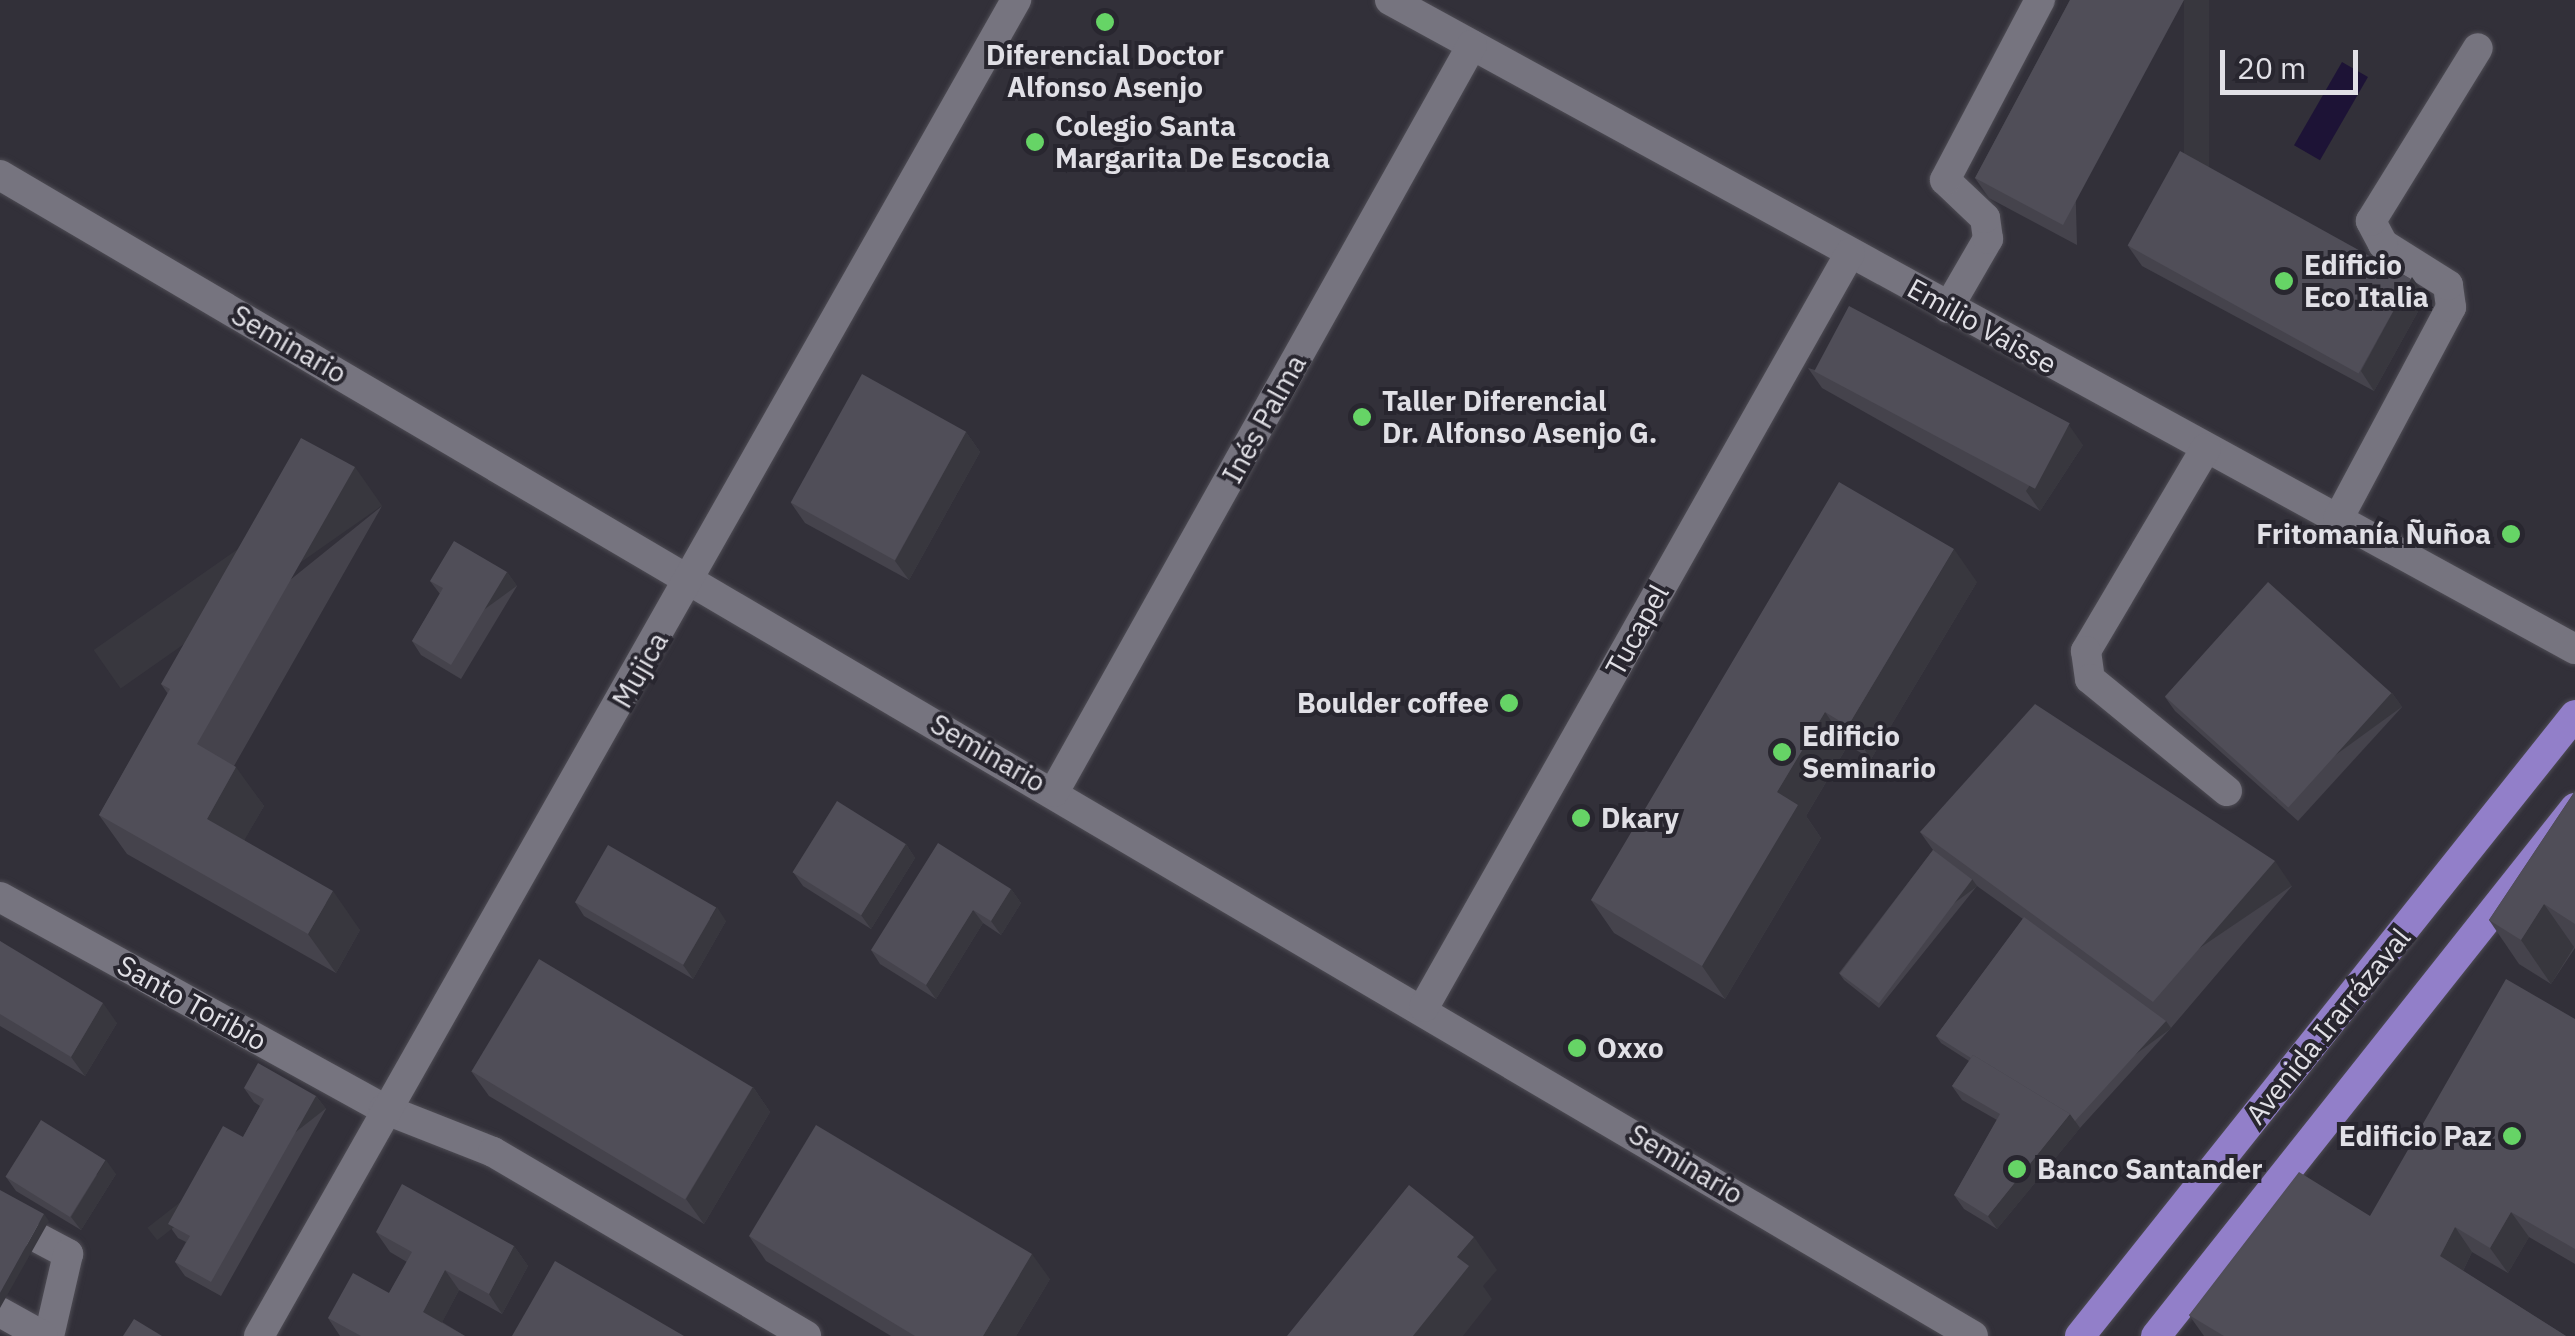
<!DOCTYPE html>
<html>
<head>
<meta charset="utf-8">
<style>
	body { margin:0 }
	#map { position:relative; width:2575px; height:1336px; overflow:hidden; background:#323039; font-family:"IBM Plex Sans",sans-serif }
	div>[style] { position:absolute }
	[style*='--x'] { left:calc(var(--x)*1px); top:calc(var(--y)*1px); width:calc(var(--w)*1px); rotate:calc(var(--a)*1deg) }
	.water>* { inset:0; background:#1d1336; transform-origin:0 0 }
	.roads { filter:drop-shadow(0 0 2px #4e4c54) drop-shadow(0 0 2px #4e4c54) }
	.minor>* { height:30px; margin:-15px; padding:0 15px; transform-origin:15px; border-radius:15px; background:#76747f }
	.major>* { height:30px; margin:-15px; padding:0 15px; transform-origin:15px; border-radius:15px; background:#927fc9 }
	.wall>* { inset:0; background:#45434c }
	.shaded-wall>* { inset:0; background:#38373e; transform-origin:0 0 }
	.building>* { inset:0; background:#504e58; transform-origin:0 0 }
	.dots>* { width:28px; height:28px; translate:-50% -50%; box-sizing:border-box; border:5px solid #28262f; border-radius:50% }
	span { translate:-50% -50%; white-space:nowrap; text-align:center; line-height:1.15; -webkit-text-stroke:8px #28262f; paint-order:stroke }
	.poi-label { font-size:28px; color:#e1e0e6; font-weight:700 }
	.left { translate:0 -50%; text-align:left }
	.right { translate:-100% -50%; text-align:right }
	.street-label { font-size:28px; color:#e1e0e6 }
	.scale { position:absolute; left:2220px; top:50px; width:138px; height:45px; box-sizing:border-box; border:5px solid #e1e0e6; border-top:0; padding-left:12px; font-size:30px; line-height:35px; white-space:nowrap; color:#e1e0e6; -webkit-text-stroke:8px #28262f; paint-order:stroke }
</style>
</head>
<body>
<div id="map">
	<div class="water">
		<div style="left:2342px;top:62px;width:30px;height:96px;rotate:30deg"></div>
	</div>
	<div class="roads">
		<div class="minor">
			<div style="--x:1390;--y:0;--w:1351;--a:28.71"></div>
			<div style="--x:0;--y:175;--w:2289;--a:30.47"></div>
			<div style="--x:1948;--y:308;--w:80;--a:-59.9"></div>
			<div style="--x:1988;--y:239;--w:21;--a:-98"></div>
			<div style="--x:1985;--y:218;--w:55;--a:-136.5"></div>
			<div style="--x:1945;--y:180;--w:204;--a:-62.2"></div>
			<div style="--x:2206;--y:448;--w:236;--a:120.6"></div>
			<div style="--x:2086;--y:651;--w:28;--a:82"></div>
			<div style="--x:2090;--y:679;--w:177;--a:39.3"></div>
			<div style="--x:2338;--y:519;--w:240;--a:-61.9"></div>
			<div style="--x:2451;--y:307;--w:22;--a:-98"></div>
			<div style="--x:2448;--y:285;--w:77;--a:-147.8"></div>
			<div style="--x:2383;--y:244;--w:26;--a:-118"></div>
			<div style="--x:2371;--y:221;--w:203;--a:-58.3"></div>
			<div style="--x:1054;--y:792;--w:856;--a:-60.77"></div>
			<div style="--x:0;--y:897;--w:439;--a:28.9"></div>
			<div style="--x:384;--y:1109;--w:117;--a:21.5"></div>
			<div style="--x:493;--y:1152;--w:363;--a:30.4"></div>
			<div style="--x:1424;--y:1007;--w:866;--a:-60.53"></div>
			<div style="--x:40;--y:1239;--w:32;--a:28"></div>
			<div style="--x:68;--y:1254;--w:84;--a:103"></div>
			<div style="--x:0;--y:1312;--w:49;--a:29.2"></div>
			<div style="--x:259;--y:1336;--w:1536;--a:-60.46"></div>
		</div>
		<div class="major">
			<div style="--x:2080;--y:1336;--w:794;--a:-51.44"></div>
			<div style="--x:2156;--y:1336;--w:674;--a:-51.57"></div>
		</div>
	</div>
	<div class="wall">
		<div style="clip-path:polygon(2070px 0,2077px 245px,1989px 198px,1975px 178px)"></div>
		<div style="clip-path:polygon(2128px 246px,2426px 297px,2374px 391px,2142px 266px)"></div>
		<div style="clip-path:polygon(1808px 368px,2083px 445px,2040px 511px,1822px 388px)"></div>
		<div style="clip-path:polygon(966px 432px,980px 452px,909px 580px,805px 523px,791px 503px)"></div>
		<div style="clip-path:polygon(382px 506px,234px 766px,264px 806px,244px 840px,360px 930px,336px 973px,127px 854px,99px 815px,168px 694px,161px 684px)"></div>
		<div style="clip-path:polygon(507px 572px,517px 586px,461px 679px,421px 655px,412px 641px,440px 594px,430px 581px)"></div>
		<div style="clip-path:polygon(1977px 582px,1871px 759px,1848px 745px,1806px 816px,1821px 838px,1725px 999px,1614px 933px,1591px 900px)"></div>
		<div style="clip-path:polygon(2392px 693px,2402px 707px,2298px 821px,2175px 711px,2165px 697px)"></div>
		<div style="clip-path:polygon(2575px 791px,2575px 948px,2551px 984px,2519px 964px,2489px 920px)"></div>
		<div style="clip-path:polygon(1920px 832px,2292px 886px,2171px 1028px,2080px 1128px,1997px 1229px,1964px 1209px,1954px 1195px,1997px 1120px,1962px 1100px,1952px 1086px,1969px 1061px,1941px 1043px,1936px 1036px,2023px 919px,1977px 886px,1879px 1008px,1844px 980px,1839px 973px,1933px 850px)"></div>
		<div style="clip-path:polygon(906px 844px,915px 858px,871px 929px,803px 886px,793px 872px)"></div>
		<div style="clip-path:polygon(1011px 889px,1021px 903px,1001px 935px,983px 923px,936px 999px,880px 964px,871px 950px)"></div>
		<div style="clip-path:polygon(575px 902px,726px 921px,693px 979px,584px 916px)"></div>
		<div style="clip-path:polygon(0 941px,117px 1023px,85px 1076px,0 1026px)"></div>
		<div style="clip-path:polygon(2575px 1019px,2575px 1264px,2529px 1237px,2508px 1273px,2472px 1252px,2463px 1271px,2566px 1336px,2204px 1336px,2189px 1315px,2370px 1216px)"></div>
		<div style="clip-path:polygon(471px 1071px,753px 1087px,770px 1112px,704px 1224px,489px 1096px)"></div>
		<div style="clip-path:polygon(244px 1088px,316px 1096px,326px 1109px,221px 1296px,185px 1276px,175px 1262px,186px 1242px,178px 1238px,168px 1224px,243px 1137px,260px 1106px,254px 1102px)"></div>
		<div style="clip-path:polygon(116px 1174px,81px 1230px,16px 1191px,6px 1177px)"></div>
		<div style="clip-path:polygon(376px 1232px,514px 1246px,528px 1266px,502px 1314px,459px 1290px,442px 1322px,465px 1336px,340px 1336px,328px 1318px,389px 1293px,407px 1262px,390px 1252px)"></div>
		<div style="clip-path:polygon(749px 1236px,1050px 1279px,1016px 1336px,891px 1336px,766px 1261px)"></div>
	</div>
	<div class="shaded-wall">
		<div style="left:2184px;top:0;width:25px;height:255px"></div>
		<div style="clip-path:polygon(2412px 277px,2426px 297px,2374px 391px,2361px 371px)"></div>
		<div style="clip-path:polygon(2069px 425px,2083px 445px,2040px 511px,2026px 491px)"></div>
		<div style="clip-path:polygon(966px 432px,980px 452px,909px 580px,895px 561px)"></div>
		<div style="left:355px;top:467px;width:47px;height:319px;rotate:55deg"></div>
		<div style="clip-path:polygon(1954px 549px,1977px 582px,1871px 759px,1848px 726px)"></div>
		<div style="left:507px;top:572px;width:17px;height:109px;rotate:54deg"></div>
		<div style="left:2392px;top:693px;width:17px;height:155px;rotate:54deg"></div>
		<div style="clip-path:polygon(1825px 712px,1848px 745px,1806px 816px,1821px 838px,1725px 999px,1702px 966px,1777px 792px)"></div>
		<div style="clip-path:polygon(236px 767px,264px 806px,234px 858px,207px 819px)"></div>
		<div style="clip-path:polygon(906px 844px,915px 858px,871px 929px,861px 915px)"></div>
		<div style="left:2275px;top:861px;width:30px;height:186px;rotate:56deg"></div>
		<div style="left:1972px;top:879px;width:9px;height:156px;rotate:54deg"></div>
		<div style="clip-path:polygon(1011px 889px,1021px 903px,1001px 935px,991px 921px)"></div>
		<div style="clip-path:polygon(333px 891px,360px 930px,336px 973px,308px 934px)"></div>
		<div style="clip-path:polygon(2544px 904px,2574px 947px,2551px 984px,2521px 940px)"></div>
		<div style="clip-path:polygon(717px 907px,726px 921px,693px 979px,683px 965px)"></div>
		<div style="clip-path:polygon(973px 910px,983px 923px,936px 999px,926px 985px)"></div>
		<div style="clip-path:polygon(103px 1003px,117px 1023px,85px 1076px,71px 1057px)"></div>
		<div style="left:2166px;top:1021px;width:9px;height:135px;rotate:54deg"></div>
		<div style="clip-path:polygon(753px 1087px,770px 1112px,704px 1224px,686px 1199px)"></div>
		<div style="left:316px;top:1096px;width:16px;height:214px;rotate:52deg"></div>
		<div style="clip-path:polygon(2070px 1114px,2080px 1128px,1997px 1229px,1988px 1216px)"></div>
		<div style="clip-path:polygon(106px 1160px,116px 1174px,81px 1230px,71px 1217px)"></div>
		<div style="clip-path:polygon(2511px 1212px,2529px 1237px,2508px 1273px,2490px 1248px)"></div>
		<div style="clip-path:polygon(44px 1214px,49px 1221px,0 1308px,0 1293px)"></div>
		<div style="clip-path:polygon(2455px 1227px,2472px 1252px,2458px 1281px,2440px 1256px)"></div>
		<div style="clip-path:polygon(1474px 1237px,1497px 1270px,1483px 1286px,1492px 1299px,1463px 1336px,1413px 1336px,1457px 1257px)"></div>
		<div style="clip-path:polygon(514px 1246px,528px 1266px,502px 1314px,489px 1294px)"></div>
		<div style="clip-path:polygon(1032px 1254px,1050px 1279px,1016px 1336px,983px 1336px)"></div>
		<div style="clip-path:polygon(445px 1270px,459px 1290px,437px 1332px,423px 1312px)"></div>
	</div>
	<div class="building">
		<div style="clip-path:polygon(2070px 0,2184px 0,2063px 225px,1975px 178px)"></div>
		<div style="left:2180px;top:151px;width:264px;height:108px;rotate:29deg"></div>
		<div style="left:1849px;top:306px;width:250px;height:74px;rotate:28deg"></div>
		<div style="left:862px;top:374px;width:119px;height:147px;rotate:29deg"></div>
		<div style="clip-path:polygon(301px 438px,355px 467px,197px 744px,236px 767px,207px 819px,333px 891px,308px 934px,99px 815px,170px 689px,161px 684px)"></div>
		<div style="clip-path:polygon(1839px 482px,1954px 549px,1848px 726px,1825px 712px,1777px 792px,1798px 805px,1702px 966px,1591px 900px)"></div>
		<div style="clip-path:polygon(454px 541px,507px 572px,451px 665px,412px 641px,443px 588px,430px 581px)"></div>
		<div style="left:2268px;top:582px;width:166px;height:154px;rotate:42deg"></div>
		<div style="clip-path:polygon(2035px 704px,2275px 861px,2153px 1002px,1920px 832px)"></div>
		<div style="clip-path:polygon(2575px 791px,2575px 924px,2544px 904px,2521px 940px,2489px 920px)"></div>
		<div style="left:837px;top:801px;width:81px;height:84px;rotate:32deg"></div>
		<div style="clip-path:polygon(938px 843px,1011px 889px,991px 921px,973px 910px,926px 985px,871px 950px)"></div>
		<div style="left:608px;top:845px;width:125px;height:66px;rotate:30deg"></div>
		<div style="left:1933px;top:850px;width:49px;height:155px;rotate:37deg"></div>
		<div style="clip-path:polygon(2024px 917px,2166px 1021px,2075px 1121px,2070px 1114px,1973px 1055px,1971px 1058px,1936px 1036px)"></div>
		<div style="clip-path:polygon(0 941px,103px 1003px,71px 1057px,0 1014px)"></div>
		<div style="left:539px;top:959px;width:249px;height:131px;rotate:31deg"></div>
		<div style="clip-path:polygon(2506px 979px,2575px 1019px,2575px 1249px,2511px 1212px,2490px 1248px,2455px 1227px,2440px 1256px,2566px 1336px,2224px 1336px,2189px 1315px,2299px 1172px,2370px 1216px)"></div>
		<div style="clip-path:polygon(1973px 1055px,2070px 1114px,1988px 1216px,1954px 1195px,2000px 1114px,1952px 1086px)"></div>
		<div style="clip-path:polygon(258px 1063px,316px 1096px,211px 1282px,175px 1262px,190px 1236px,168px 1224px,223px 1126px,243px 1137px,264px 1099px,244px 1088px)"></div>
		<div style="left:41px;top:1120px;width:76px;height:67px;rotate:32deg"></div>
		<div style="clip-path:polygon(816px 1125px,1032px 1254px,983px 1336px,915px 1336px,749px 1236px)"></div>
		<div style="clip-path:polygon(402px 1184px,514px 1246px,489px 1294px,445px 1270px,423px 1312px,465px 1336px,361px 1336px,328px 1318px,353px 1273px,389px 1293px,412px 1252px,376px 1232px)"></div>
		<div style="clip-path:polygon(1409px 1185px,1474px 1237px,1457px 1257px,1469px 1266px,1413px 1336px,1287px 1336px)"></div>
		<div style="clip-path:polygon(0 1190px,44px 1214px,0 1293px)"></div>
		<div style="clip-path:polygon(555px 1261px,684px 1336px,512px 1336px)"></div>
		<div style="clip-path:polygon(134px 1319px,162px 1336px,123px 1336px)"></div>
	</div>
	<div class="dots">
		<div style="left:1105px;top:22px;background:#66d466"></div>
		<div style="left:1035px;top:142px;background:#66d466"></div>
		<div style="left:2284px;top:281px;background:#66d466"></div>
		<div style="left:1362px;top:417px;background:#66d466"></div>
		<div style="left:2511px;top:534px;background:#66d466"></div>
		<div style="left:1509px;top:703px;background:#66d466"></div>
		<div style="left:1782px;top:752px;background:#66d466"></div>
		<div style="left:1581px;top:818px;background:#66d466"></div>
		<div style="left:1577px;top:1048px;background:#66d466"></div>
		<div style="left:2512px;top:1136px;background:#66d466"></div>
		<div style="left:2017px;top:1169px;background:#66d466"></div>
	</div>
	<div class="poi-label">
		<span style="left:1105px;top:71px">Diferencial Doctor<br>Alfonso Asenjo</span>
		<span class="left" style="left:1055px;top:142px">Colegio Santa<br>Margarita De Escocia</span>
		<span class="left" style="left:2304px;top:281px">Edificio<br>Eco Italia</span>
		<span class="left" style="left:1382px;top:417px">Taller Diferencial<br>Dr. Alfonso Asenjo G.</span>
		<span class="right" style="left:2491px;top:534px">Fritomanía Ñuñoa</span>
		<span class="right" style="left:1489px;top:703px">Boulder coffee</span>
		<span class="left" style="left:1802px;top:752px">Edificio<br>Seminario</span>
		<span class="left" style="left:1601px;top:818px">Dkary</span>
		<span class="left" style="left:1597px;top:1048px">Oxxo</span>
		<span class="right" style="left:2492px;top:1136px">Edificio Paz</span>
		<span class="left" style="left:2037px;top:1169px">Banco Santander</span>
	</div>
	<div class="street-label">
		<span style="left:1982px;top:326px;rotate:29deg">Emilio Vaisse</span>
		<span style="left:289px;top:344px;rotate:30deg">Seminario</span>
		<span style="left:1264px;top:419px;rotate:-61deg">Inés Palma</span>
		<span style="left:1637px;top:630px;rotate:-61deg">Tucapel</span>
		<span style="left:640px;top:670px;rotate:-60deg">Mujica</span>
		<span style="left:988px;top:753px;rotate:30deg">Seminario</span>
		<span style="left:192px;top:1003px;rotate:29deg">Santo Toribio</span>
		<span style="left:2328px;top:1026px;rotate:-51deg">Avenida Irarrázaval</span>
		<span style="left:1686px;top:1164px;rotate:31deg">Seminario</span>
	</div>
	<div class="scale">20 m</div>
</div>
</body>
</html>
